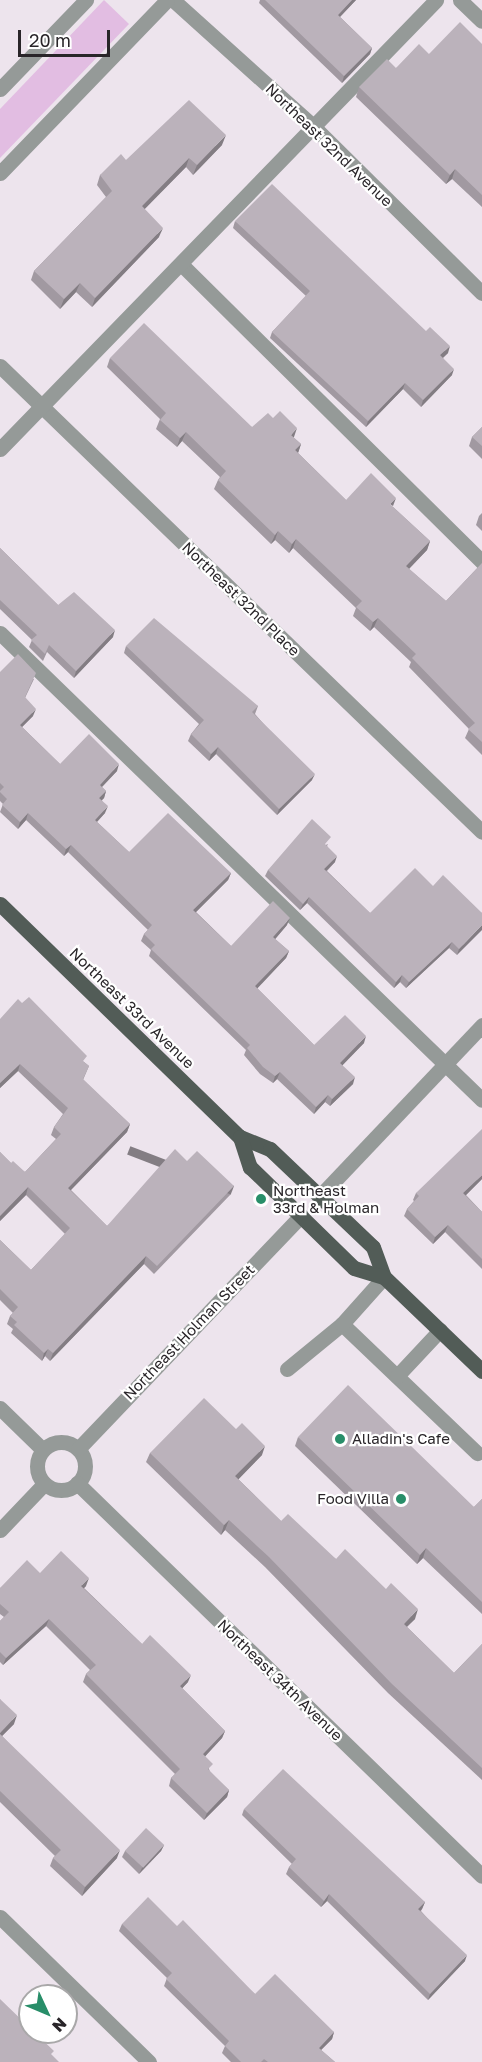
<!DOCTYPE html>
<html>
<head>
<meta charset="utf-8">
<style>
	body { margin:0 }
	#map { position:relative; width:482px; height:2062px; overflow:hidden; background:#ede4ed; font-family:"Golos Text",sans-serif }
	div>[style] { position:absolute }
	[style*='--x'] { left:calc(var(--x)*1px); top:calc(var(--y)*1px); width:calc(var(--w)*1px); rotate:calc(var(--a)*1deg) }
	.green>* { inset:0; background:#e2bde2 }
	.minor>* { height:15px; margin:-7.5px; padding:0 7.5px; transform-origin:7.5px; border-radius:7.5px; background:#959a98 }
	.minor>.ring { margin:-7.5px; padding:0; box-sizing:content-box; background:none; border:15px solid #959a98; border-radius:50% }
	.major>* { height:15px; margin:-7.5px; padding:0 7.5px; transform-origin:7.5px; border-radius:7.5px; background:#525c57 }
	.wall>* { inset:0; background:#a199a1 }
	.shaded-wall>* { inset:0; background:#837d83; transform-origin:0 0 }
	.building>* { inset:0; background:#bbb2bb; transform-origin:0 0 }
	.dots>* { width:16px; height:16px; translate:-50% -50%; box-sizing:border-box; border:3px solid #fff; border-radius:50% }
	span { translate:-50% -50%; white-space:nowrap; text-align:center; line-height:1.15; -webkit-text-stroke:4.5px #fff; paint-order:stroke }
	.street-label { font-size:15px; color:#292529 }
	.poi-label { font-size:15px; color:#292529 }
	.left { translate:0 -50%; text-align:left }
	.right { translate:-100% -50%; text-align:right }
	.north { position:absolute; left:18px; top:1984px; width:60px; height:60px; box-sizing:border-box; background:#fff; border:2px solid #a9a8a9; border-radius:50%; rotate:134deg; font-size:16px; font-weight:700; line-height:24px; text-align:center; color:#292529 }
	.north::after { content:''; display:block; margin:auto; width:21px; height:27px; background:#288e69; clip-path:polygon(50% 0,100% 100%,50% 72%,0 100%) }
	.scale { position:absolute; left:18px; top:30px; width:92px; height:27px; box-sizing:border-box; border:3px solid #292529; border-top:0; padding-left:8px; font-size:18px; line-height:21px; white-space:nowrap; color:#292529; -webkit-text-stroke:4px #fff; paint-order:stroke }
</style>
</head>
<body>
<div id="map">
	<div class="green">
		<div style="clip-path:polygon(104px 0,129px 24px,0 158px,0 109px)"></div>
	</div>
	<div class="minor">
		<div style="--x:173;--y:0;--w:190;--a:42"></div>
		<div style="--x:314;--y:127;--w:236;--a:44.7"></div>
		<div style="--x:460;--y:0;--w:30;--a:44"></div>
		<div style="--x:0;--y:89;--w:124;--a:-46"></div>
		<div style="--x:0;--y:173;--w:240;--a:-46"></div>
		<div style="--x:181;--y:264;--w:424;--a:44.7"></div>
		<div style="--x:0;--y:366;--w:670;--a:44.03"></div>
		<div style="--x:0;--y:449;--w:626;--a:-45.84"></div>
		<div style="--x:0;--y:633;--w:671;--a:44.09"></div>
		<div style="--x:319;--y:1197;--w:237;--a:-46.5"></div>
		<div style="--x:342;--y:1324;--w:187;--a:43.7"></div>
		<div style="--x:287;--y:1369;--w:71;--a:-39.3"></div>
		<div style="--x:342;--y:1324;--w:63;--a:-48.2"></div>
		<div style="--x:397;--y:1376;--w:63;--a:-46.9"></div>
		<div style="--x:0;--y:1408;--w:60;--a:44.3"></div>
		<div class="ring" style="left:37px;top:1442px;width:33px;height:33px"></div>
		<div style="--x:78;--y:1449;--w:323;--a:-46.3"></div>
		<div style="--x:77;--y:1483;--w:564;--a:44.14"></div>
		<div style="--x:0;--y:1530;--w:64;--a:-46.3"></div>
		<div style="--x:0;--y:1917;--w:208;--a:44.2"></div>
	</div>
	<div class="major">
		<div style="--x:0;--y:904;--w:334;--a:44.2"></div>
		<div style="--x:240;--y:1137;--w:32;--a:22"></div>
		<div style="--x:270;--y:1149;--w:142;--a:43.6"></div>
		<div style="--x:373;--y:1247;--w:32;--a:70"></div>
		<div style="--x:384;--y:1277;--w:136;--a:43.8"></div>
		<div style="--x:240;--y:1137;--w:32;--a:72"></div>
		<div style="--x:250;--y:1167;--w:35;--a:44"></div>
		<div style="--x:275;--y:1191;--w:110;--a:44.3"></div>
		<div style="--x:354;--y:1268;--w:31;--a:17"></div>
	</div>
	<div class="wall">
		<div style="clip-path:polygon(260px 0,356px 0,340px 17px,372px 48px,370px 54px,342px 83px,259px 3px)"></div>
		<div style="clip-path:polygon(482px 44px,482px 207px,452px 179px,446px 184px,356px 97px,359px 87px,396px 68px,429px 54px)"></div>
		<div style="clip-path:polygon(222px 145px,193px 175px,186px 167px,144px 209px,159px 237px,92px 307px,76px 292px,60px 309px,31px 280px,34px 271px,106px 197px,97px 185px,100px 175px,126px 160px)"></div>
		<div style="clip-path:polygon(235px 221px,448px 353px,443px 358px,452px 375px,421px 407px,403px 389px,366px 427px,270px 338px,272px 332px,306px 296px,233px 228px)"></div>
		<div style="clip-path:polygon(110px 358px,252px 427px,293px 437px,301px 444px,298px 453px,346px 500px,393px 507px,430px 541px,427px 550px,409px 569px,446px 601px,482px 563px,482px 755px,465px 738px,469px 729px,409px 667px,411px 662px,374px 627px,370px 631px,353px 616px,356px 608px,293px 548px,289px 553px,275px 540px,271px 544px,214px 489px,218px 480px,220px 477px,182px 441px,177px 447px,156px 429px,160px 419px,107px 367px)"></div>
		<div style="clip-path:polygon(482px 427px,482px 459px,469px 446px,472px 437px)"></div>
		<div style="clip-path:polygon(482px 513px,482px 531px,476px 525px,479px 516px)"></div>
		<div style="clip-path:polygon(0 548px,58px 605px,113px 637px,74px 678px,47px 652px,43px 661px,29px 647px,32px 640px,0 609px)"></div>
		<div style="clip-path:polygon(126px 646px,258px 706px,255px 714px,312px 780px,277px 815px,216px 754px,209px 761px,188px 741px,191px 734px,199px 724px,124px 653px)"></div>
		<div style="clip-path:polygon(0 672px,34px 679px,25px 698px,33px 716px,22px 727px,60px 764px,117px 771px,102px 787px,106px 791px,104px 798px,102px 800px,105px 813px,97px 822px,129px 852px,231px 873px,228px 880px,196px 912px,231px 946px,287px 925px,275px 939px,289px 951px,286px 958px,257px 988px,314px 1045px,364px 1043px,342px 1065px,353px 1084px,330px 1106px,325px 1102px,314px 1114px,277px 1079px,273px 1083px,260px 1074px,244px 1055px,246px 1050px,149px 956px,151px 950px,141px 941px,144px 934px,148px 930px,68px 852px,64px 856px,26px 820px,18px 829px,0 812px,3px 804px,0 801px)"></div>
		<div style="clip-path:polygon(328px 844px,327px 846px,335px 862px,327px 871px,370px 913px,433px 886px,482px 913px,457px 955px,449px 948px,406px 988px,400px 982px,394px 988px,307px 903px,300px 910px,265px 876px,268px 870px)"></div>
		<div style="clip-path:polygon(0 1019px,84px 1062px,89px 1066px,83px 1080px,130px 1124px,127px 1132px,71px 1190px,107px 1226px,187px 1161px,231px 1194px,154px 1274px,144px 1264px,50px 1361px,45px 1356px,42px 1361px,11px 1333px,13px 1329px,7px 1324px,10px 1316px,13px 1313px,0 1300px,0 1240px,31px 1270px,65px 1234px,26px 1195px,0 1221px,0 1152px,11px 1163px,25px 1172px,56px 1139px,51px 1135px,54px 1127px,63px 1114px,18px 1071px,0 1088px)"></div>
		<div style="clip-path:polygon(482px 1179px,466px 1195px,482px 1212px,482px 1269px,445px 1232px,433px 1244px,404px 1216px,407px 1209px,414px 1201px,413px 1200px,416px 1193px)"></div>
		<div style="clip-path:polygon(236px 1429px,262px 1455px,238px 1479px,281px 1521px,336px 1559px,415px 1619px,407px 1627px,454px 1673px,482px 1644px,482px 1780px,388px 1693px,265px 1567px,225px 1530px,221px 1535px,146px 1462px,150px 1453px)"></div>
		<div style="clip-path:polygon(298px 1437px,474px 1507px,482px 1499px,482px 1614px,423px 1558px,417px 1564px,295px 1446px)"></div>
		<div style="clip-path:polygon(40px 1573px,86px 1586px,84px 1588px,142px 1644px,188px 1682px,182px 1688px,225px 1731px,222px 1738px,205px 1756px,210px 1772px,229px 1790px,227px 1797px,204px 1820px,169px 1786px,171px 1778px,175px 1774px,83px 1682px,86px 1674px,90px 1670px,46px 1626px,3px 1665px,0 1662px,0 1621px,4px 1617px,0 1614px,0 1588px)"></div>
		<div style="clip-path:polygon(0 1699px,14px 1724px,2px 1736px,117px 1858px,82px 1896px,50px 1866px,53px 1858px,55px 1856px,0 1802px)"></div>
		<div style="clip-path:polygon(244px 1809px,425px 1902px,422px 1909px,421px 1911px,465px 1961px,428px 2000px,327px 1901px,321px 1907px,286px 1874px,289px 1867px,292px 1864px,242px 1815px)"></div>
		<div style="clip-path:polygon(164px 1845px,161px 1851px,139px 1874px,122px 1857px,125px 1851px)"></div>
		<div style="clip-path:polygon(122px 1924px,177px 1926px,255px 1994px,334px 2032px,332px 2039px,321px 2050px,335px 2062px,231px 2062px,222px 2053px,225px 2046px,164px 1986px,167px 1978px,119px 1931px)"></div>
	</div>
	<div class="shaded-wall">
		<div style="clip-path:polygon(352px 0,356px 0,336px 21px,338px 15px)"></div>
		<div style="clip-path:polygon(372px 48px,370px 54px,342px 83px,344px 76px)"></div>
		<div style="clip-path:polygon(226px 135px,222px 145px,193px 175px,197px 165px)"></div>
		<div style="clip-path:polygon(189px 158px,186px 167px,138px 216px,142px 206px)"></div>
		<div style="clip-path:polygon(455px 169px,452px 179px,446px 184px,450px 175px)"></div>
		<div style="clip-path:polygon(163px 228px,159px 237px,92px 307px,95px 298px)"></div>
		<div style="clip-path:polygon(80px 283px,76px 292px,60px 309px,64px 299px)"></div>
		<div style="clip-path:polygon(450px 346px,448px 353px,438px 362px,440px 355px)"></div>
		<div style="clip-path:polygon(454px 369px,452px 375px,421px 407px,423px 400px)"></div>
		<div style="clip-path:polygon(405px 383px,403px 389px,366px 427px,368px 421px)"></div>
		<div style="clip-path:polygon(297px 428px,294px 437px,287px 444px,291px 435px)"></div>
		<div style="clip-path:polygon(186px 432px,182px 441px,177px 447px,180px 438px)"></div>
		<div style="clip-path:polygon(301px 444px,298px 453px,295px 450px)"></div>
		<div style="clip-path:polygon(396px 498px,393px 506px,390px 504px)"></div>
		<div style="clip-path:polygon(278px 531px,275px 540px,271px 544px,275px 535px)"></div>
		<div style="clip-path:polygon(296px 539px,293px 548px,289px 553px,292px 544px)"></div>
		<div style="clip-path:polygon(430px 541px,427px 550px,403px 575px,406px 566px)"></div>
		<div style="clip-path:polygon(378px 618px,374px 627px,370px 631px,373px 622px)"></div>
		<div style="clip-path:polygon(115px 630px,113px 637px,74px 678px,76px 671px)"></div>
		<div style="clip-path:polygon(36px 709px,33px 716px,17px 732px,20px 725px)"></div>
		<div style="clip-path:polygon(218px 747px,216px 754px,209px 761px,211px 754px)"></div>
		<div style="clip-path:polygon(119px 764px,117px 771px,97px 792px,100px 785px)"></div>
		<div style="clip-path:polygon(315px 774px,312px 780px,277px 815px,279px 809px)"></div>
		<div style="clip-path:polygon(106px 791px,104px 798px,97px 805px,99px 798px)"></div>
		<div style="clip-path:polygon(108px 806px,105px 813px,93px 826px,95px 820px)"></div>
		<div style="clip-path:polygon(28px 813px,26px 820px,18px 829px,20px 822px)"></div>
		<div style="clip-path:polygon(71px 845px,68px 852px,64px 856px,66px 849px)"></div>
		<div style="clip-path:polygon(337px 856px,335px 862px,322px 875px,324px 869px)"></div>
		<div style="clip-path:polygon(231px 873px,228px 880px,191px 917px,193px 910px)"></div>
		<div style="clip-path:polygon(309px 897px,307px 903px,300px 910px,303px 904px)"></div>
		<div style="clip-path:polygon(290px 918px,287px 925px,271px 944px,273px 937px)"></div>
		<div style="clip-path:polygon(482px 925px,482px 930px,457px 955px,459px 949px)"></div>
		<div style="clip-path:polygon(452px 942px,449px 948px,406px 988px,409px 982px)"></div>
		<div style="clip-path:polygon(289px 951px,286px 958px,253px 993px,255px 986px)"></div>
		<div style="clip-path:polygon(402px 975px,400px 982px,394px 988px,396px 982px)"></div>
		<div style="clip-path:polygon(366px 1036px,364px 1043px,338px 1070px,340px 1063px)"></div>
		<div style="clip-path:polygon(20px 1064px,18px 1071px,0 1088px,0 1083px)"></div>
		<div style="clip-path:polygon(280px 1072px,277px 1079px,273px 1083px,275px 1076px)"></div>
		<div style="clip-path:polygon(355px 1077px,353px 1084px,330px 1106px,332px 1099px)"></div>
		<div style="clip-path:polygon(328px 1095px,325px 1102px,314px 1114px,316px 1107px)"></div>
		<div style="clip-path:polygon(130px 1124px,127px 1132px,66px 1195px,68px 1188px)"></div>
		<div style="clip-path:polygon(482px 1175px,482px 1179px,461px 1200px,463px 1193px)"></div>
		<div style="left:234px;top:1186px;width:9px;height:111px;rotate:111deg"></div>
		<div style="clip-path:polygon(28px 1187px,26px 1195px,0 1221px,0 1216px)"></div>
		<div style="clip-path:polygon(448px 1225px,445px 1232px,433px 1244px,435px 1237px)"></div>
		<div style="clip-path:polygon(146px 1256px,144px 1264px,50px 1361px,53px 1353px)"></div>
		<div style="clip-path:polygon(48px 1349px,45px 1356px,42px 1361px,44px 1353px)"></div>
		<div style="clip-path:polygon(265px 1446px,262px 1455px,232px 1486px,235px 1476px)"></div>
		<div style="clip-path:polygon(229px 1520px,225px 1530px,221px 1535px,224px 1525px)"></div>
		<div style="clip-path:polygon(426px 1548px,423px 1558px,417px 1564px,420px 1555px)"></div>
		<div style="clip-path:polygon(89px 1578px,86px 1586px,79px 1593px,81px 1586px)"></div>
		<div style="clip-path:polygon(418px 1609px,415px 1619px,400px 1633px,404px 1624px)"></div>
		<div style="clip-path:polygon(49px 1619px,46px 1626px,3px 1665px,6px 1658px)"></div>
		<div style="clip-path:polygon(191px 1675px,188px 1682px,177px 1694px,180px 1686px)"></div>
		<div style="clip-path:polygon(17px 1715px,14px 1724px,0 1738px,0 1733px)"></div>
		<div style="clip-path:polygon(225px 1731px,222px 1738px,200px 1762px,203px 1754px)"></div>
		<div style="clip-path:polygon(229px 1790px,227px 1797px,204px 1820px,207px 1813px)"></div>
		<div style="clip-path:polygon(164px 1845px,161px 1851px,139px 1874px,142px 1868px)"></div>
		<div style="clip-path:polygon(120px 1850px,117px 1858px,82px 1896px,85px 1887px)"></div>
		<div style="clip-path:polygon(329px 1894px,327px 1901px,321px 1907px,324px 1901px)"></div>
		<div style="clip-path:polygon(425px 1902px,422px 1909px,416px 1915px,418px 1909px)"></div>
		<div style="clip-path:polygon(467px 1955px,465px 1961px,428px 2000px,430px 1994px)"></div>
		<div style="clip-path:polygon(334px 2032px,332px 2039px,316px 2055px,319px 2048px)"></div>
	</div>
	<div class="building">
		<div style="clip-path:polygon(265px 0,352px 0,338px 15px,372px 48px,344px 76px)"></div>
		<div style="clip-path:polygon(460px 22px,482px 44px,482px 195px,455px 169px,450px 175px,359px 87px,387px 59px,396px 68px,419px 44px,429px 54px)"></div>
		<div style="clip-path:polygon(189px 100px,226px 135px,197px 165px,189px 158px,142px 206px,163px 228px,95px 298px,80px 283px,64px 299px,34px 271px,112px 191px,100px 175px,121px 154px,126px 160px)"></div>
		<div style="clip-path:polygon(272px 184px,426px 331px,430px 327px,450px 346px,440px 355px,454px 369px,423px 400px,405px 383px,368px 421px,272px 332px,310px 291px,235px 221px)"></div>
		<div style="clip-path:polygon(144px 323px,252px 427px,268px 413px,273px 418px,280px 411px,297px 428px,291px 435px,301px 444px,295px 450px,346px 500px,371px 473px,396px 498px,390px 504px,430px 541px,406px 566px,446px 601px,482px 563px,482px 742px,468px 729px,475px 723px,412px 658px,416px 654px,378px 618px,373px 622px,356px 607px,362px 601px,296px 539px,292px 544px,278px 531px,275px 535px,218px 480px,226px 471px,186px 432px,180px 438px,160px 420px,166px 413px,110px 358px)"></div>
		<div style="clip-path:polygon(482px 427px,482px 446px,472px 437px)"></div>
		<div style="clip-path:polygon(0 548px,58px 605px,74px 592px,115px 630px,76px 671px,49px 645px,45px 654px,31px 640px,37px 635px,0 600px)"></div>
		<div style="clip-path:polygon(154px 618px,258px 706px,252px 712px,315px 774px,279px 809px,218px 747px,211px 754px,191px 734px,204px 720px,126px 646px)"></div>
		<div style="clip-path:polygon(18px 654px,36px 673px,25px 697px,36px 709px,20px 725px,60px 764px,89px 734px,119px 764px,100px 785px,106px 791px,99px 798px,108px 806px,95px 820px,129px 852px,168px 813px,231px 873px,193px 910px,231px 946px,273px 901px,290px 918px,273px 937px,289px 951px,255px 986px,314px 1045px,345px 1015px,366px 1036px,340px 1063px,355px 1077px,332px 1099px,328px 1095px,316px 1107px,280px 1072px,275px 1076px,263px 1067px,247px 1048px,250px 1045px,151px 949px,155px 945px,144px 934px,152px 925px,71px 845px,66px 849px,28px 813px,20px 822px,2px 805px,7px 799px,0 792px,0 791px,4px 787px,0 783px,0 672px)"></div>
		<div style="clip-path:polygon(312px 819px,331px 837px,325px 844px,337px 856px,324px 869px,370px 913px,415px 868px,433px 886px,443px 875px,482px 913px,482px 925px,459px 949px,452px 942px,409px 982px,402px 975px,396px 982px,309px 897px,303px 904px,268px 870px)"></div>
		<div style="clip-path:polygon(29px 997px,87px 1056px,83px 1061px,89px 1066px,83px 1079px,130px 1124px,68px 1188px,107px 1226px,175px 1149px,187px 1161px,197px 1151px,234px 1186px,157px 1266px,146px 1256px,53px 1353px,48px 1349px,44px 1353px,14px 1325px,17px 1322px,10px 1316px,18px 1307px,0 1289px,0 1240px,31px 1270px,70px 1228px,28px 1187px,0 1216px,0 1152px,11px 1163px,13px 1161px,25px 1172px,61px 1134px,54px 1127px,68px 1108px,20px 1064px,0 1083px,0 1019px,18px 999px,22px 1003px)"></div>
		<div style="clip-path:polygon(482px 1129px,482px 1175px,463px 1193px,482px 1212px,482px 1259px,448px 1225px,435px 1237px,407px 1209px,419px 1196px,416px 1193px)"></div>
		<div style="clip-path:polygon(348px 1385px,474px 1507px,482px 1499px,482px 1602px,426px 1548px,420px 1555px,298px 1437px)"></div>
		<div style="clip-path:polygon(204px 1398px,236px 1429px,242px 1423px,265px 1446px,235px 1476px,281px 1521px,288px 1514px,336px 1559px,345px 1549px,386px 1589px,391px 1583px,418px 1609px,404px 1624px,454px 1673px,482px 1644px,482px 1768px,392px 1684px,269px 1557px,229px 1520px,224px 1525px,150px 1453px)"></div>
		<div style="clip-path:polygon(61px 1551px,89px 1578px,81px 1586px,142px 1644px,150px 1635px,191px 1675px,180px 1686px,225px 1731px,203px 1754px,213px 1764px,208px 1769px,229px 1790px,207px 1813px,171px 1778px,180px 1769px,86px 1674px,96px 1665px,49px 1619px,6px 1658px,0 1652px,0 1621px,9px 1612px,0 1604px,0 1588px,27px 1560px,40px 1573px)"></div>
		<div style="clip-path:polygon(0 1699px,17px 1715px,0 1733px)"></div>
		<div style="clip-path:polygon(0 1734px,120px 1850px,85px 1887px,53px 1858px,61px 1850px,0 1791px)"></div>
		<div style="clip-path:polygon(283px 1769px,425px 1902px,418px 1909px,467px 1955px,430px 1994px,329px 1894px,324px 1901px,289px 1867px,296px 1859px,244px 1809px)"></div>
		<div style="left:146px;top:1828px;width:25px;height:31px;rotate:43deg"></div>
		<div style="clip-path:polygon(148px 1897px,177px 1926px,183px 1920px,255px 1994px,275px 1974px,334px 2032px,319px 2048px,335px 2062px,268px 2062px,264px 2059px,261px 2062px,241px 2062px,225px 2046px,229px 2041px,166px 1979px,172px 1973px,122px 1924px)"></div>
		<div style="clip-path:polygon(0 1999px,30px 2028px,30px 2032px,34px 2032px,54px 2051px,51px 2054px,59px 2062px,0 2062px)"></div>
	</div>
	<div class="dots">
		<div style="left:261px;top:1199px;background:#288e69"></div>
		<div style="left:340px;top:1439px;background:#288e69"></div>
		<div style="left:401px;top:1499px;background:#288e69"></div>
	</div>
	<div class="street-label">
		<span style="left:329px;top:145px;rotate:44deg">Northeast 32nd Avenue</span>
		<span style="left:241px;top:599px;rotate:44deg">Northeast 32nd Place</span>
		<span style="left:132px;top:1008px;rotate:44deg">Northeast 33rd Avenue</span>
		<span style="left:189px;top:1332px;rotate:-46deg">Northeast Holman Street</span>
		<span style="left:280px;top:1680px;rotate:44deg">Northeast 34th Avenue</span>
	</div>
	<div class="poi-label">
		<span class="left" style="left:273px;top:1199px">Northeast<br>33rd &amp; Holman</span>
		<span class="left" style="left:352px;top:1439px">Alladin's Cafe</span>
		<span class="right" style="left:389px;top:1499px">Food Villa</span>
	</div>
	<div class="north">N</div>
	<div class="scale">20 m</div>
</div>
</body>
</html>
